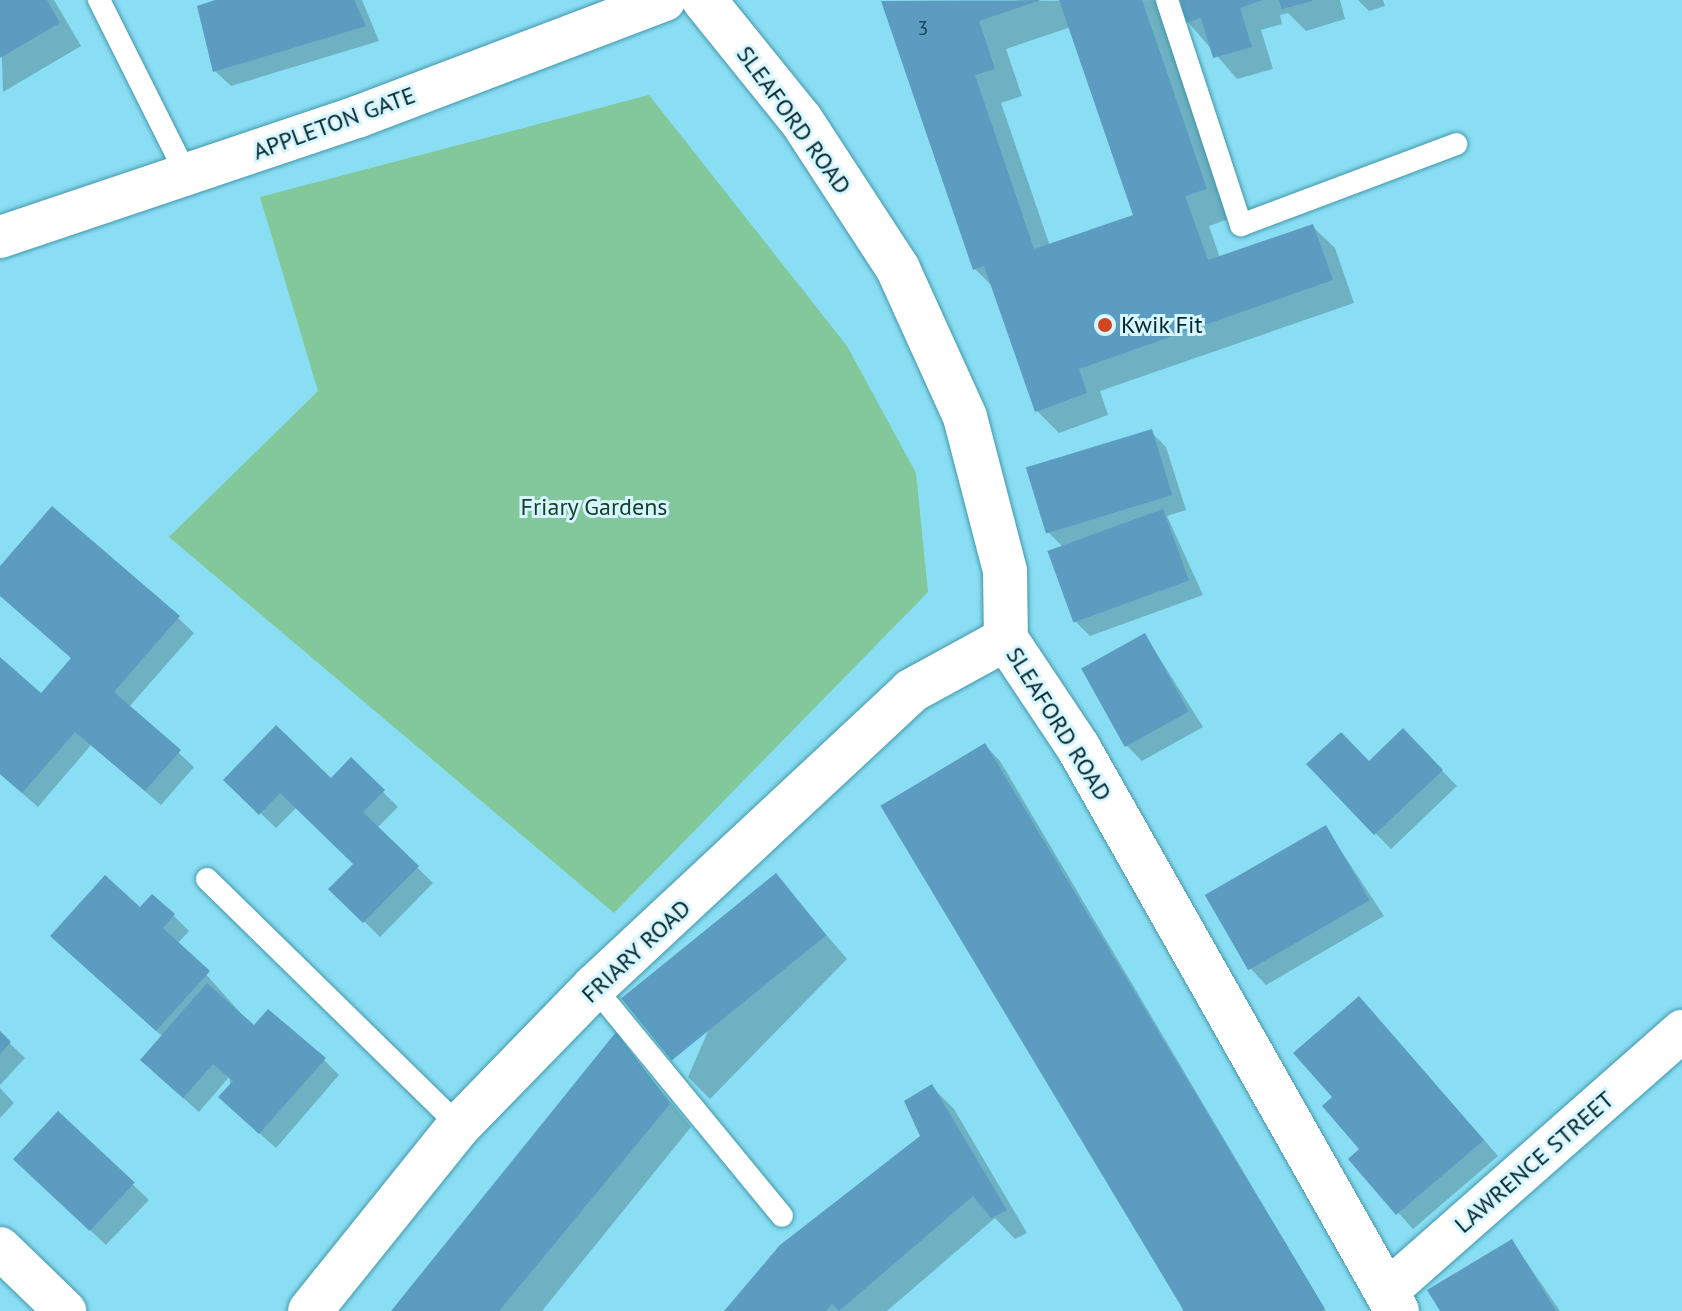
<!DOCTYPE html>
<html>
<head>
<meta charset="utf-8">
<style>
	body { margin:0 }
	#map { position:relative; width:1682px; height:1311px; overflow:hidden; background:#8adef3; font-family:"PT Sans",sans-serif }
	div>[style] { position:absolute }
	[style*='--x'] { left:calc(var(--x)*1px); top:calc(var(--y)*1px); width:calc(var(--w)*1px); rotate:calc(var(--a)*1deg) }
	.green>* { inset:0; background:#82c89b }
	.shadow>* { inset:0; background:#0003 }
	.building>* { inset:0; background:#5c9cc1; transform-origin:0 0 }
	.roads { filter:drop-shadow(0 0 2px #4297ab) drop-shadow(0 0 2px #4297ab) }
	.service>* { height:22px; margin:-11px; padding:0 11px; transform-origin:11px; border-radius:11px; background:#fff }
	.minor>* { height:42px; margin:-21px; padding:0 21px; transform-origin:21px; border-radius:21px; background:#fff }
	.tertiary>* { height:44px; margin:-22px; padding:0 22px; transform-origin:22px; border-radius:22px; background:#fff }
	.dots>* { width:22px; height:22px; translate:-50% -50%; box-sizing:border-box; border:4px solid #d7f6ff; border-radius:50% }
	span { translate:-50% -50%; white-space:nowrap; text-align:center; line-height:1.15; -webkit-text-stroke:6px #d7f6ff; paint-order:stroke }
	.number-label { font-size:20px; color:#184454 }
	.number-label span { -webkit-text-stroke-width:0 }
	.street-label { font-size:24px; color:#02272f }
	.poi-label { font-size:24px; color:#02272f }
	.left { translate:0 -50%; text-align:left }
	.park-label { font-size:24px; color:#154128 }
</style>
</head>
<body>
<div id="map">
	<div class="green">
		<div style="clip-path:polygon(649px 95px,847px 346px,916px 473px,928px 592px,614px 913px,169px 537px,318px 391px,260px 197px)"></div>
	</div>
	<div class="shadow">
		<div style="clip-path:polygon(0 0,54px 0,81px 46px,3px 92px)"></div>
		<div style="clip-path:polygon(221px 0,362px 0,379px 41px,231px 86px,215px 71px)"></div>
		<div style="clip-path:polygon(evenodd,1159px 0,1234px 217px,1209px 226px,1220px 258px,1312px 226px,1335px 248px,1354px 303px,1100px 391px,1108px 415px,1059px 433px,1037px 411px,994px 288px,975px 269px,883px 2px,1159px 0,1071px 27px,1135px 216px,1050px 246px,1001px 103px,1022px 96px,1006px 49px,1071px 27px)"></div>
		<div style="clip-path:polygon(1182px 0,1340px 0,1345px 19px,1306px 31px,1288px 13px,1280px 15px,1282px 24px,1261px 30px,1273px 69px,1237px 79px,1188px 22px)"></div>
		<div style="clip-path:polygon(1358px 0,1383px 0,1385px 6px,1369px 11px)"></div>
		<div style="clip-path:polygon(1151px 432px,1166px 447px,1186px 510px,1167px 516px,1203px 595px,1090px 636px,1075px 621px,1063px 547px,1048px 532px)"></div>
		<div style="clip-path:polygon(0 569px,178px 618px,194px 633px,129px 707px,194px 767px,161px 805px,91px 745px,38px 807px,0 774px,0 659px,41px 695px,73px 659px,0 595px)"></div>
		<div style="clip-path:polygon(1145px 635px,1203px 727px,1142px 761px,1127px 746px)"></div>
		<div style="clip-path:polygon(985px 745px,1000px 761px,1326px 1311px,1183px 1311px)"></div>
		<div style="clip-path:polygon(1418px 746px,1457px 786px,1391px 849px,1309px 765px,1370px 764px)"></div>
		<div style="clip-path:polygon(351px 760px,398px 807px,377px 828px,433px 883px,380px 937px,331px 889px,356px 864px,297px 807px,276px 828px,226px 780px,331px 780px)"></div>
		<div style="clip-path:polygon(1326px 828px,1384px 916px,1266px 985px,1251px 969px)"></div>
		<div style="clip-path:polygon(776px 876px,847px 959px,710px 1099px,688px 1077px)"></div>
		<div style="clip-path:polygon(140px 909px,174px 916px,189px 931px,178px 943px,254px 1028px,324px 1060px,339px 1075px,276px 1148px,236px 1112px,229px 1077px,199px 1112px,157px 1075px,163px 1037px,67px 951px)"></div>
		<div style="clip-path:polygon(1374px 1014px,1498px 1156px,1413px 1229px,1350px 1159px,1362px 1149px)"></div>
		<div style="clip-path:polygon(0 1034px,25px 1058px,0 1085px)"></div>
		<div style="clip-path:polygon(616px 1035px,691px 1127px,542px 1311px,394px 1311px)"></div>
		<div style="clip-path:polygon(932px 1087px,954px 1109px,1027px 1233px,1015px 1239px,995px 1218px,887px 1311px,726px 1311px,922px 1137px)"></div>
		<div style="clip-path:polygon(0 1088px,14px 1103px,0 1118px)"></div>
		<div style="clip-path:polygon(58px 1114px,149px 1200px,106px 1245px,31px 1174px)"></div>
		<div style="clip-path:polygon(1512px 1241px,1560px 1311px,1442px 1311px)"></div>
	</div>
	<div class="building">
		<div style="clip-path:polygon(0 0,47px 0,60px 23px,0 58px)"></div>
		<div style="clip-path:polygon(215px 0,354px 0,366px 26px,213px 72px,197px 6px)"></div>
		<div style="clip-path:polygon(1041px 0,979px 21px,995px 69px,975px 75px,1034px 249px,1133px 215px,1059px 0,1142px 0,1207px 189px,1185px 196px,1208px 260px,1313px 224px,1333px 280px,1079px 369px,1087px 393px,1035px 412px,984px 266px,973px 270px,881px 1px)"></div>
		<div style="clip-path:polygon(1180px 0,1263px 0,1240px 8px,1252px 47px,1213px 58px,1201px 18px,1186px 23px)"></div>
		<div style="clip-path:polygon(1279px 0,1312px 0,1312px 1px,1282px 9px)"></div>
		<div style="left:1152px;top:429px;width:69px;height:132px;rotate:73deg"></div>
		<div style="clip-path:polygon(52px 506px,180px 616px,114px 692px,181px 750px,145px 791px,75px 732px,22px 793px,0 774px,0 657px,41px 693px,71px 658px,0 596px,0 566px)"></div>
		<div style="left:1163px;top:509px;width:76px;height:123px;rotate:70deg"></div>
		<div style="left:1145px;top:633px;width:90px;height:73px;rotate:61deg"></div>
		<div style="clip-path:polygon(276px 725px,331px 778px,351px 757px,385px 790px,363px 812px,419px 866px,363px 923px,328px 889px,353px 864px,280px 793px,259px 815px,223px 780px)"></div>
		<div style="clip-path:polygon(1403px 728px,1443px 770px,1374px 835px,1306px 764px,1341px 732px,1369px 761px)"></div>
		<div style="left:985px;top:743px;width:660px;height:122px;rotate:59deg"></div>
		<div style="left:1326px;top:825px;width:87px;height:140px;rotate:60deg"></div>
		<div style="left:776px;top:873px;width:80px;height:199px;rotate:51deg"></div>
		<div style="clip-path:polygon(105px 875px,140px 907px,152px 894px,175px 914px,163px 928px,210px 971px,156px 1031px,50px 936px)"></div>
		<div style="clip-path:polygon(207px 983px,254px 1025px,268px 1009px,326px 1058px,259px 1134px,218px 1097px,233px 1081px,213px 1064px,183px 1098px,140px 1060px)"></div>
		<div style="clip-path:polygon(1359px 996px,1484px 1140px,1396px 1215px,1348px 1159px,1359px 1149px,1322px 1106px,1332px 1097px,1293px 1053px)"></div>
		<div style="clip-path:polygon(0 1031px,11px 1042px,0 1054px)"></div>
		<div style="clip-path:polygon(616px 1032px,670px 1104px,499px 1311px,391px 1311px)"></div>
		<div style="clip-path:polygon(932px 1084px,1007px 1210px,991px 1218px,973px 1196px,839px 1311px,832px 1304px,826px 1311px,724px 1311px,780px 1245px,920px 1136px,904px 1101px)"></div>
		<div style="left:58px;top:1111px;width:105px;height:66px;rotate:43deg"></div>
		<div style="clip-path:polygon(1512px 1239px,1556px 1311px,1440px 1311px,1427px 1290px)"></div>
	</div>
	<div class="roads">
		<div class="service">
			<div style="--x:99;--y:0;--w:195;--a:63.4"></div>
			<div style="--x:1167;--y:0;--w:237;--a:71.8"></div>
			<div style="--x:1241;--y:225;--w:230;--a:-20.6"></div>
			<div style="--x:207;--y:879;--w:353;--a:44.4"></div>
			<div style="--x:594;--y:987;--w:296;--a:50.6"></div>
		</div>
		<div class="minor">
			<div style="--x:0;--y:237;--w:377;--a:-18.6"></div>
			<div style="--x:357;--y:117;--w:329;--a:-20.8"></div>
			<div style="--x:0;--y:1248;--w:91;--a:44.1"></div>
			<div style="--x:1386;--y:1292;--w:395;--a:-41.4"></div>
		</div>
		<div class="tertiary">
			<div style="--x:704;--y:0;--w:154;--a:51.1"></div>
			<div style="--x:801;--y:120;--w:178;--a:56.9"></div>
			<div style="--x:898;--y:269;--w:162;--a:65.6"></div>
			<div style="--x:965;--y:417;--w:159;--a:75.4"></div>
			<div style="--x:1005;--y:571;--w:68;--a:89.2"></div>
			<div style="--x:1006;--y:639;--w:130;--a:56.3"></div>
			<div style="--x:1078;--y:747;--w:648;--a:60.51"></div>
			<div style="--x:310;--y:1311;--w:238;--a:-51.2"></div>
			<div style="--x:459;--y:1126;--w:194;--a:-45.8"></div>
			<div style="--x:594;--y:987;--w:434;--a:-43"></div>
			<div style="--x:911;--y:691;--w:108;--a:-28.7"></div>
		</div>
	</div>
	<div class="dots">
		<div style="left:1105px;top:325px;background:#d04621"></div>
	</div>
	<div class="number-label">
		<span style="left:923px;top:28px">3</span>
	</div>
	<div class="street-label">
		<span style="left:794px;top:120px;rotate:54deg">SLEAFORD ROAD</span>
		<span style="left:334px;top:123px;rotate:-20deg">APPLETON GATE</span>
		<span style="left:1059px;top:724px;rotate:58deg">SLEAFORD ROAD</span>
		<span style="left:636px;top:951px;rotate:-43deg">FRIARY ROAD</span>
		<span style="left:1534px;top:1162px;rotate:-41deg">LAWRENCE STREET</span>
	</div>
	<div class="poi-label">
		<span class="left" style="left:1121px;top:325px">Kwik Fit</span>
	</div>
	<div class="park-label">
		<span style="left:594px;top:507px">Friary Gardens</span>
	</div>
</div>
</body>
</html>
